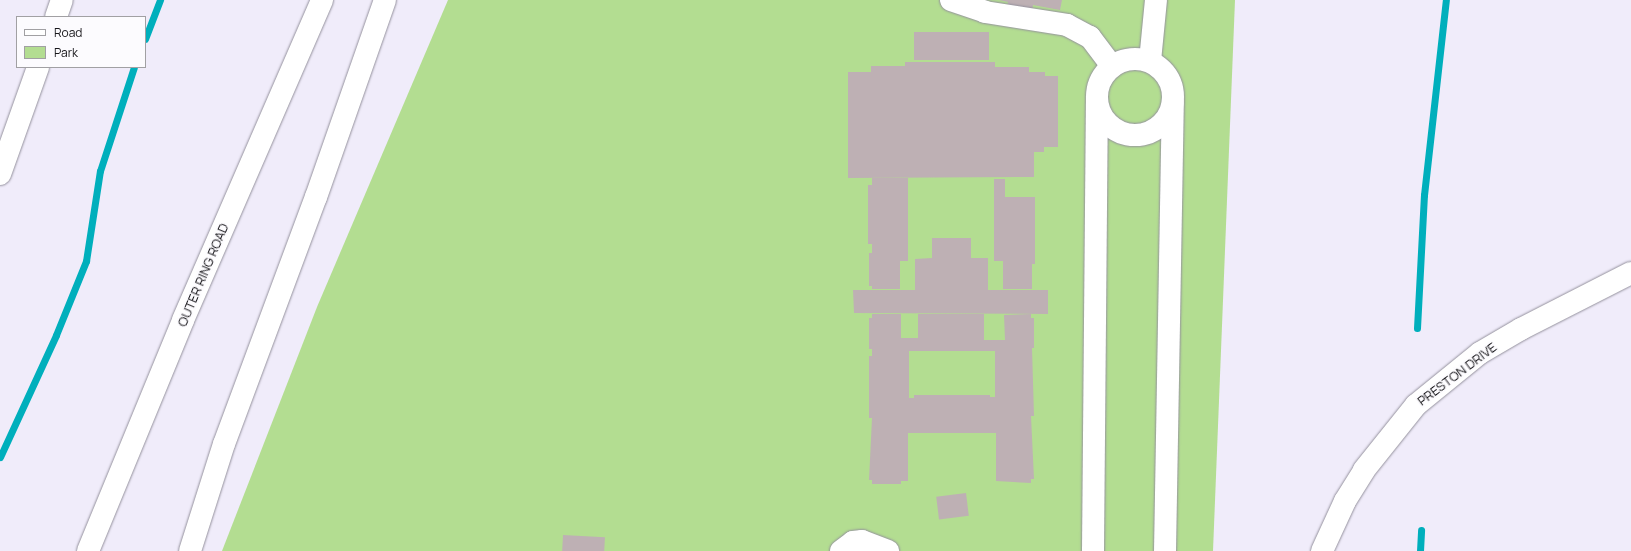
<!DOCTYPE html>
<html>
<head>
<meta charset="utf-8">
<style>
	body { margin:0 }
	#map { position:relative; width:1631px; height:551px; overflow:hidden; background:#f0ecfa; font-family:Manrope,sans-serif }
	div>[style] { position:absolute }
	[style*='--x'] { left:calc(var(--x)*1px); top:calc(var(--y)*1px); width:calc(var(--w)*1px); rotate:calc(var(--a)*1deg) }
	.green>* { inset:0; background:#b3dd91 }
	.stream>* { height:7px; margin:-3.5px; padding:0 3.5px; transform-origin:3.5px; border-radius:3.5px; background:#00afbc }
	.building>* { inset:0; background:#beb0b4; transform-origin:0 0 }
	.roads { filter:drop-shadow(0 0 1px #94919d) drop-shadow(0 0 1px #94919d) }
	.minor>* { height:22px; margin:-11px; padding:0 11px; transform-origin:11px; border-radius:11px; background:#fff }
	.minor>.ring { margin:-11px; padding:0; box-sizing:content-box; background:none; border:22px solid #fff; border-radius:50% }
	.highway>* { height:22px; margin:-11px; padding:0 11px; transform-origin:11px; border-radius:11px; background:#fff }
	span { translate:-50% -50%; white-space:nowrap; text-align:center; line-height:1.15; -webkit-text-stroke:3.5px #fcfbfe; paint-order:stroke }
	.street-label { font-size:13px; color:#18171b }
	.legend { position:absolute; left:16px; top:16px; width:130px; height:52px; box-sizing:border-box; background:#fcfbfe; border:1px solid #a1a0a3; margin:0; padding:5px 7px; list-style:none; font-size:12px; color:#18171b }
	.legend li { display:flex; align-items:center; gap:8px; height:20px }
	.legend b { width:20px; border:1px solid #a1a0a3 }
</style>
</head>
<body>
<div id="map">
	<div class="green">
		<div style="clip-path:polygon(448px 0,1235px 0,1213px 551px,222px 551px,317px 307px)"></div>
	</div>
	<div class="stream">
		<div style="--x:145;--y:39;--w:42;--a:-69"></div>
		<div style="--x:1417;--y:328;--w:133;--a:-87"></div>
		<div style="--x:1424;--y:195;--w:196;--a:-83.6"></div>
		<div style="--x:0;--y:457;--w:134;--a:-65.3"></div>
		<div style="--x:56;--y:335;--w:80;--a:-67.9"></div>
		<div style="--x:86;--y:261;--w:91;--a:-81.2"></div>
		<div style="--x:100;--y:171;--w:109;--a:-71.9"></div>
		<div style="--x:1420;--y:551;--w:21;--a:-87"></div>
	</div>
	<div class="building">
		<div style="clip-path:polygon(999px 0,1062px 0,1060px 10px,1033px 5px,1032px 12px,1007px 7px,1008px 2px)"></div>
		<div style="left:914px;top:32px;width:75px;height:28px"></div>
		<div style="clip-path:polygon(905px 62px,995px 62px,995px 67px,1029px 67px,1029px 72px,1045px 72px,1045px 76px,1058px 76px,1058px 147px,1044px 147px,1044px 152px,1034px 152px,1034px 177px,848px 178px,848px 72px,871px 72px,871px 66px,905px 66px)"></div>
		<div style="clip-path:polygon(872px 178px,908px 178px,908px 261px,900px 261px,900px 289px,872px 289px,872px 286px,869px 286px,869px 253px,872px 253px,872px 244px,868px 244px,868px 185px,872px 185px)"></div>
		<div style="clip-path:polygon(994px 179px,1005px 179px,1005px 197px,1035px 197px,1035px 264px,1032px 264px,1032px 289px,1003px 289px,1003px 261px,994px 261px)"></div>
		<div style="clip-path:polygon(932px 238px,971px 238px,971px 258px,988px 258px,988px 290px,1048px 290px,1048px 314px,854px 313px,853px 290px,915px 290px,915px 259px,932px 258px)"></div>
		<div style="clip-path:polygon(evenodd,872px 314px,901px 314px,901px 338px,918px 338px,918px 314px,984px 314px,984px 340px,1005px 340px,1004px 315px,1031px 314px,1031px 318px,1034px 318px,1034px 348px,1032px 348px,1034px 416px,1031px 416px,1034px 479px,1031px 479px,1031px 483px,996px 481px,996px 433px,908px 433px,908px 481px,901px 481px,901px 484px,872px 484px,872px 480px,869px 480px,872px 418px,869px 418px,869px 356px,872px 356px,872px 349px,869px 349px,869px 318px,872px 318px,872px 314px,909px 351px,995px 351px,995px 397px,990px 397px,990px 395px,914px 395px,914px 398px,909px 398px,909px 351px)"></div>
		<div style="left:966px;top:493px;width:23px;height:30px;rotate:83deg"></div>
		<div style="left:563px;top:535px;width:42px;height:16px;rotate:3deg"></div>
	</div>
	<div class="roads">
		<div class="minor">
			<div style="--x:951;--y:0;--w:36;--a:19"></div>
			<div style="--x:985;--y:12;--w:83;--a:9"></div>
			<div style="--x:1067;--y:25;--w:26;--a:28"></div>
			<div style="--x:1090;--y:37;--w:36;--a:53"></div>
			<div class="ring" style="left:1097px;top:59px;width:54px;height:54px"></div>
			<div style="--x:1150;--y:61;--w:61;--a:-84.4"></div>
			<div style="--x:841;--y:551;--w:15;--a:-37"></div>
			<div style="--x:853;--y:542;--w:9;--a:-6"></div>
			<div style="--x:862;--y:541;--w:28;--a:21"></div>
			<div style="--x:1093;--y:551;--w:453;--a:-89.5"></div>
			<div style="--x:1165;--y:551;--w:448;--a:-89"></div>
			<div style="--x:1322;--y:551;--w:55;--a:-65.3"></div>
			<div style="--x:1345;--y:501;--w:36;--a:-58"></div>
			<div style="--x:1364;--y:470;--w:83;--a:-51.3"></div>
			<div style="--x:1416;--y:405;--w:82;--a:-39.1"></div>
			<div style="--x:1480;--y:353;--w:48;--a:-30.3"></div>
			<div style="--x:1521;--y:329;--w:123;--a:-27"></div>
		</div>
		<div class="highway">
			<div style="--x:56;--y:17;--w:18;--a:-71"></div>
			<div style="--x:0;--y:174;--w:114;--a:-70.4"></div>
			<div style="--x:88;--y:551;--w:250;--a:-67.6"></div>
			<div style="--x:183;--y:320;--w:349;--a:-66.5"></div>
			<div style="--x:190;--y:551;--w:112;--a:-72.4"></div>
			<div style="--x:224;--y:444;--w:264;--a:-69.6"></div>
			<div style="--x:316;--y:197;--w:209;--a:-70.7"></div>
		</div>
	</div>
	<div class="street-label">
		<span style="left:203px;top:275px;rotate:-67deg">OUTER RING ROAD</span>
		<span style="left:1457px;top:374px;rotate:-37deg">PRESTON DRIVE</span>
	</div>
	<ul class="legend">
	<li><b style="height:5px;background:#fff"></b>Road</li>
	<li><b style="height:11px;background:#b3dd91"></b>Park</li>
	</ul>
</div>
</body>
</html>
